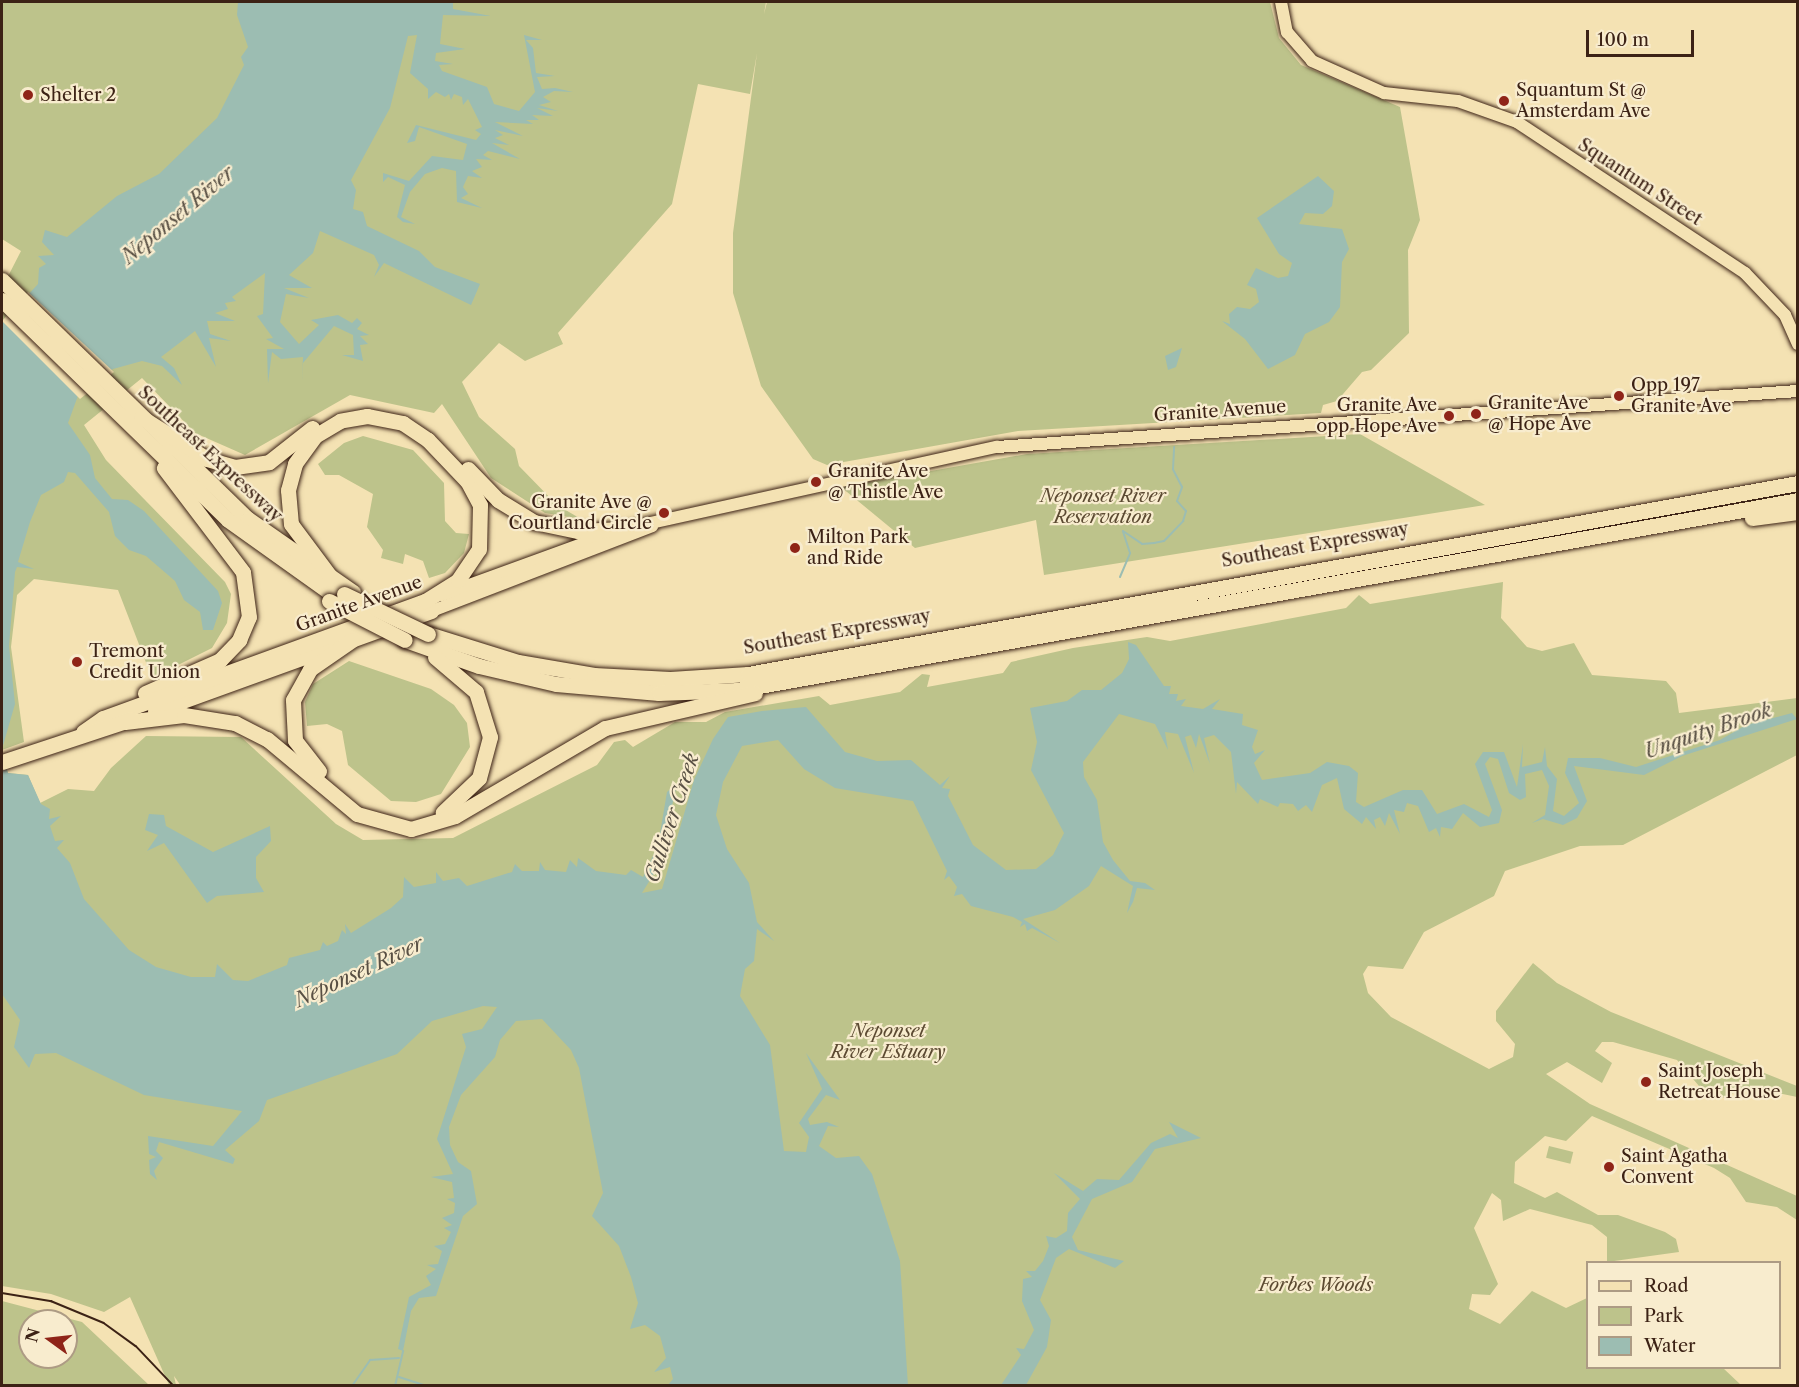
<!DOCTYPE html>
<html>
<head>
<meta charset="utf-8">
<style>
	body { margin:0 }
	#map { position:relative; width:1799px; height:1387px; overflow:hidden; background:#f4e2b3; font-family:"Libre Caslon Text",serif }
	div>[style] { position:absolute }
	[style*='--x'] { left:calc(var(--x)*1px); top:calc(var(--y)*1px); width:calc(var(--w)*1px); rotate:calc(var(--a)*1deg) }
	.green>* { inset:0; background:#bdc38b; transform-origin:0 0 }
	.water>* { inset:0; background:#9cbdb2 }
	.pier>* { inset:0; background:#f4e2b3 }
	.stream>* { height:2px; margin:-1px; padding:0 1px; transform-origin:1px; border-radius:1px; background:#9cbdb2 }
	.roads { filter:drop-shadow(0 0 2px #3c2215) drop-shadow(0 0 2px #3c2215) }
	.major>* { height:12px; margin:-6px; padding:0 6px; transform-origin:6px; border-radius:6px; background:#f4e2b3 }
	.highway>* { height:15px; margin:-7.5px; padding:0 7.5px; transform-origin:7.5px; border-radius:7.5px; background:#f4e2b3 }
	.tram>* { height:1.5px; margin:-0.75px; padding:0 0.75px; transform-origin:0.75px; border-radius:0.75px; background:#3c2215 }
	.bridges { filter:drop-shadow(0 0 2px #3c2215) drop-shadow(0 0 2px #3c2215) }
	.highway-bridge>* { height:15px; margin:-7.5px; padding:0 7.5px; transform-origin:7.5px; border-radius:7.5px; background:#f4e2b3 }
	.dots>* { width:16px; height:16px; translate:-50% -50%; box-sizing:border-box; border:3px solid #f8ecce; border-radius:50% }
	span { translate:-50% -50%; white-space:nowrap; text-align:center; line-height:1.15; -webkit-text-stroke:4.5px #f8ecce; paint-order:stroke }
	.poi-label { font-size:18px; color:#3c2215 }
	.left { translate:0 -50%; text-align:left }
	.right { translate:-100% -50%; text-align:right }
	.street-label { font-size:18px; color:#3c2215 }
	.park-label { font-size:18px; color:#5c4a32; font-style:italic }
	.water-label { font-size:20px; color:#595044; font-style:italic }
	.frame { position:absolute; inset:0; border:3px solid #3c2215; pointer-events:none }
	.legend { position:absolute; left:1586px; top:1261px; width:195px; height:108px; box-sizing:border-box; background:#f8ecce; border:2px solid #ad9b84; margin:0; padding:8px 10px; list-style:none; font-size:18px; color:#3c2215 }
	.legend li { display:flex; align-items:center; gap:12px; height:30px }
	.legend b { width:30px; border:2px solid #ad9b84 }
	.north { position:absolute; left:18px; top:1309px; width:60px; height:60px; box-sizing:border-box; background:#f8ecce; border:2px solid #ad9b84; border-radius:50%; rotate:285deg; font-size:16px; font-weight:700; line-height:24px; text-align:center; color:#3c2215 }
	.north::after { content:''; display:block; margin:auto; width:21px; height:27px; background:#8f2418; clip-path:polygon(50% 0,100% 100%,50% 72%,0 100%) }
	.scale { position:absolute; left:1586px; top:30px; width:108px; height:27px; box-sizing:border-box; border:3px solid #3c2215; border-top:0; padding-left:8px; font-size:18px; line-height:21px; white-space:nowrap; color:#3c2215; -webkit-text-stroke:4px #f8ecce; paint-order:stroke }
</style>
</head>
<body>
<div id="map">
	<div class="green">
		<div style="clip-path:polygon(2px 2px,766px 2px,764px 14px,767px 2px,1270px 2px,1279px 38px,1301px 65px,1400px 107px,1420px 220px,1408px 250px,1409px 333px,1371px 370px,1362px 372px,1337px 401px,1323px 405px,1321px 413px,1018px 431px,827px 465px,813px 459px,761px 386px,733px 293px,733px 233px,757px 53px,750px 94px,698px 84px,672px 204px,558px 333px,563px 344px,525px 361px,499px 343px,462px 382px,479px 417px,515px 449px,519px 466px,557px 505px,581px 519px,545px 513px,491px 478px,442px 404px,434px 413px,350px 395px,245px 455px,195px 433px,142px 378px,84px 425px,106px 460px,225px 582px,231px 594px,227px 623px,212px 648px,152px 678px,118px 590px,34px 579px,17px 595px,11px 647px,24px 742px,2px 750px,2px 288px,21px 251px,2px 239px)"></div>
		<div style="clip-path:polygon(1360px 434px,1485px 505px,1044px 575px,1036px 520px,915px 548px,841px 487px,1027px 454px)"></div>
		<div style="clip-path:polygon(363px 436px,413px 450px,444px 483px,445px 521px,456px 533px,469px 534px,464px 553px,445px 573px,429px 578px,423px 561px,405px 554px,403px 564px,381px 558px,383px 550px,367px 527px,373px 494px,339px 475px,325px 475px,318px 464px,344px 443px)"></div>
		<div style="clip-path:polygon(1503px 582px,1501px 618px,1527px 647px,1542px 651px,1574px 643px,1592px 675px,1666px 681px,1676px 693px,1679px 713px,1797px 698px,1797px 755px,1623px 845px,1580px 846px,1505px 871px,1494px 896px,1424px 932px,1403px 969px,1368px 966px,1363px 974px,1368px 993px,1391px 1017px,1489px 1069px,1513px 1057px,1515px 1044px,1496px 1021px,1496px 1011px,1533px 963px,1557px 983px,1611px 1012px,1797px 1086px,1797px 1097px,1748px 1087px,1722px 1098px,1699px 1086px,1677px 1060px,1613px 1042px,1602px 1042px,1595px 1051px,1612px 1063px,1602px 1083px,1567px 1062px,1546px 1074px,1590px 1104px,1797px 1196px,1797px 1220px,1777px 1207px,1746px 1202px,1730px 1178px,1714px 1168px,1592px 1116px,1566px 1141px,1545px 1136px,1515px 1162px,1514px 1183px,1545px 1198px,1557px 1192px,1598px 1215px,1618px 1215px,1665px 1232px,1676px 1239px,1679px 1252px,1607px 1262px,1607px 1237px,1592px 1225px,1530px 1209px,1503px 1221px,1501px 1200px,1492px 1193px,1474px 1228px,1498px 1284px,1490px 1295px,1472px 1294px,1469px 1309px,1500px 1324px,1532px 1291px,1566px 1308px,1587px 1298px,1588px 1368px,1723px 1368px,1741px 1385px,181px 1386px,174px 1376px,176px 1385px,169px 1385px,130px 1297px,104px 1312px,51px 1294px,2px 1286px,2px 754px,8px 773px,28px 775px,40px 803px,68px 789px,94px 791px,111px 768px,146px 736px,241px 737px,336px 824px,363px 840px,453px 838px,597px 765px,614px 742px,625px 740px,633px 747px,675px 722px,706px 722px,725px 712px,819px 696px,830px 705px,900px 692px,922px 674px,930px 675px,927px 687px,1003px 673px,1011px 662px,1073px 648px,1147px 637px,1170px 641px,1346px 608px,1359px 595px,1370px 604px)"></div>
		<div style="clip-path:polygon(349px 661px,431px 689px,454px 705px,467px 723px,470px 747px,441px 794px,416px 802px,391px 801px,348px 765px,342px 731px,327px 724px,307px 726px,305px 702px,313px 684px)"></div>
		<div style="left:1549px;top:1146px;width:25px;height:12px;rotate:14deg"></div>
		<div style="clip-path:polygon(evenodd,2px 1301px,82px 1322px,149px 1385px,2px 1385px,2px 1301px,30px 1321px,66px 1321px,66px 1357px,30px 1357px,30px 1321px)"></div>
	</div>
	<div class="water">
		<div style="clip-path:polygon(238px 2px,453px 2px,453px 9px,491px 16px,443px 15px,440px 44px,465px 49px,436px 53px,435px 61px,453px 64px,439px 65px,442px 71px,487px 87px,494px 104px,519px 111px,535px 92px,524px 35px,542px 40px,526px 40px,533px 48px,536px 73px,555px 76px,537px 77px,542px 89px,555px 88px,573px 92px,554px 91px,543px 97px,551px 102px,539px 105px,558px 111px,537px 108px,553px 116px,532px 115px,539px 120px,526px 120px,533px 124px,495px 122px,523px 136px,495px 130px,503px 135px,495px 138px,509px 145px,492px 143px,520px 159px,488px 151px,483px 155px,492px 160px,476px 159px,482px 167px,472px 171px,482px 178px,468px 176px,463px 187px,468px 194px,461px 198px,482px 208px,457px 202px,456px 171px,442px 168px,425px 174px,410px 192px,401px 217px,415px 224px,403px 222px,397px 217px,405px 185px,388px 177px,383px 182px,383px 173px,409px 181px,432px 156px,463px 160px,467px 144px,419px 127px,415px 141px,407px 143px,416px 125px,476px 140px,481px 134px,475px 130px,482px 127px,468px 99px,463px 105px,462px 97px,454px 94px,451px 100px,449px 94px,445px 97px,436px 92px,428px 99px,428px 89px,410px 73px,417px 35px,408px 36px,390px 108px,351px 180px,356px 190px,353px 209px,363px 212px,367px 226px,419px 251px,435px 267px,480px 284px,471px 305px,384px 263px,374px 277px,379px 265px,374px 255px,320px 231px,313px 253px,289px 275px,312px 288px,284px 288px,309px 298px,286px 294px,280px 322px,299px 344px,319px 325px,311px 320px,338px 315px,352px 323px,357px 318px,362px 323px,357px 329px,369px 335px,360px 336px,368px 344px,360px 345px,363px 361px,342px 355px,354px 355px,353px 335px,334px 326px,303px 363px,302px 383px,303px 357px,281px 359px,272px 352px,268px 383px,267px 349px,284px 349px,266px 339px,273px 338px,257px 316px,263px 314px,265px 273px,232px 297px,236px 301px,225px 303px,228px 309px,215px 313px,235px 321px,207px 321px,210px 334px,231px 341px,209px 338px,216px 367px,195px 331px,161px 357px,174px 368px,182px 385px,162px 366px,142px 361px,113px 369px,79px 393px,68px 423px,90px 455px,95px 478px,112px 499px,128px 500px,144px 511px,218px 591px,222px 603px,213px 630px,203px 630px,200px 612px,184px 600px,175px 581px,146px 556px,129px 550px,115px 536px,109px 512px,75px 473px,68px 472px,64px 482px,41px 495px,30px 522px,18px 562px,34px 569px,17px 567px,15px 572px,9px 646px,15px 704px,2px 749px,2px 323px,38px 284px,39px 268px,46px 264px,38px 256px,54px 255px,42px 242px,45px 230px,67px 237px,117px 196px,159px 174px,217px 118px,244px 65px,241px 57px,248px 47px,237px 15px)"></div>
		<div style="clip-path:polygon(1318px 176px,1334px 191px,1332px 206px,1323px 214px,1305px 213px,1299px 224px,1342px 229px,1349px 249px,1342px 262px,1340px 307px,1329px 322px,1305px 334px,1295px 355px,1268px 369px,1245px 339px,1222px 321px,1230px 324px,1229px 314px,1237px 307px,1250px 309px,1259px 302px,1256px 289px,1247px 285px,1256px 268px,1278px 278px,1288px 276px,1292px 263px,1279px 254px,1257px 218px)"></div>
		<div style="clip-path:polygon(1182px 348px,1176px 367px,1168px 370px,1165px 356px)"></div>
		<div style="clip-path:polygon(1128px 642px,1136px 645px,1164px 686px,1171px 686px,1169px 694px,1178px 694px,1176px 701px,1186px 699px,1181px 706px,1203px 709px,1220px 699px,1212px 709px,1243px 714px,1242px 725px,1258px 730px,1252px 747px,1255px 754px,1265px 750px,1254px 763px,1262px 780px,1310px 773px,1327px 762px,1349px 766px,1358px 773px,1356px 802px,1364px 807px,1403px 790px,1422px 790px,1437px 814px,1464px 804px,1489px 817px,1492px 810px,1475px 764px,1483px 752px,1504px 752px,1517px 787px,1523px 744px,1522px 767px,1542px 762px,1545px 747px,1547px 766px,1557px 779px,1553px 811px,1564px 816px,1579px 803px,1565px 773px,1568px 758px,1600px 758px,1636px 767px,1720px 740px,1746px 725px,1792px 713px,1797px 719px,1682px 756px,1644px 775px,1574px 766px,1587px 801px,1577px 818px,1563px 825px,1543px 819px,1532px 823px,1545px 815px,1549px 786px,1542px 770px,1525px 774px,1526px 797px,1520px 800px,1509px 793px,1498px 759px,1490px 757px,1485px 764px,1502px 810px,1499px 823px,1480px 827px,1463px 813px,1452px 829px,1441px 827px,1440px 837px,1436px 828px,1429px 832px,1418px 806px,1407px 803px,1404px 812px,1394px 810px,1400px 834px,1389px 813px,1385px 826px,1380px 817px,1374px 820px,1376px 829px,1366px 817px,1362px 824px,1344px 809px,1337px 778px,1322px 785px,1312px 812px,1306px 805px,1298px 811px,1293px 804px,1280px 803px,1278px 807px,1260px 799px,1258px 804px,1237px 782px,1236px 794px,1231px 752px,1214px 735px,1204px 738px,1210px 764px,1199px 734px,1196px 748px,1191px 735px,1185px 737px,1194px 773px,1178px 734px,1165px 732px,1168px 750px,1155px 724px,1119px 714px,1083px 762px,1084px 777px,1097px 800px,1103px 842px,1113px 860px,1130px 881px,1145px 883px,1155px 890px,1137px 888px,1133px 902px,1127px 913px,1133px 886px,1101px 866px,1089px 886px,1055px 910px,1023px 919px,1060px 943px,1032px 928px,1027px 931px,1025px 924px,1020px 927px,1022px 922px,1013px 917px,971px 906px,962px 894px,954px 896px,957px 887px,949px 876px,944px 880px,947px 871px,913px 801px,835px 788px,804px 769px,778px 740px,742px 746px,723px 782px,716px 815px,727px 849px,749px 883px,757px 922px,774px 941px,757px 929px,754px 961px,745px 969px,740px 996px,770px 1045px,784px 1151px,806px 1152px,809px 1137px,799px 1123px,822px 1089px,806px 1053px,840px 1100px,826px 1095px,808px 1119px,810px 1125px,827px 1122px,839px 1127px,828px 1126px,819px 1146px,836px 1158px,859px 1156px,872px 1174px,900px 1261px,908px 1386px,668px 1385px,673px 1379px,670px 1367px,654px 1372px,666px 1358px,660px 1336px,645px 1325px,630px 1329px,638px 1303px,631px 1277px,619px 1246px,592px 1216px,603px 1193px,579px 1068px,571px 1050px,542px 1019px,516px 1021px,500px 1040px,495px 1057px,461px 1095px,449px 1127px,450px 1145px,458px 1162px,471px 1171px,477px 1204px,463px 1216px,436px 1296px,419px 1298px,411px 1311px,403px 1351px,398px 1349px,409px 1297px,431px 1285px,426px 1276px,436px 1269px,427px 1265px,438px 1264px,442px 1251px,434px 1246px,445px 1244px,451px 1232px,444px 1228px,452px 1225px,442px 1218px,454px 1213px,455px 1203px,447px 1199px,454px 1198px,452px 1182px,431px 1177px,453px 1174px,437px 1139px,466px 1047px,462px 1034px,482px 1029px,497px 1007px,483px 1006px,432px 1021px,397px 1054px,267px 1100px,259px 1121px,225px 1150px,235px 1159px,233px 1164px,159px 1142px,156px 1151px,163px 1158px,154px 1171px,157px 1180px,150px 1174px,149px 1160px,156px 1157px,149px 1154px,148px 1136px,213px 1146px,242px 1111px,144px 1095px,56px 1053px,35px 1054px,29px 1068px,14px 1047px,20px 1020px,2px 994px,2px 754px,8px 773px,28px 775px,41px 804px,50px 809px,49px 819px,61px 816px,50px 826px,55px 841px,64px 840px,57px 848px,70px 863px,84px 899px,129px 950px,156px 967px,191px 977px,215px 977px,217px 964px,233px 980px,248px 981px,287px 965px,289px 958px,320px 950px,323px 942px,327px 946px,338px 941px,342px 930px,346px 934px,345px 924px,351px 933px,391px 908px,403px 897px,404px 877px,414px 887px,436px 883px,436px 872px,443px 881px,459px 878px,467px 886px,512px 872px,515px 864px,522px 871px,539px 871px,540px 862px,545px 870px,566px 872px,570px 860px,577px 867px,578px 858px,596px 871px,626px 875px,631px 870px,643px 877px,658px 845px,667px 792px,677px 784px,658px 867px,642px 893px,662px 889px,694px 780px,713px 739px,728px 717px,762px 711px,806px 707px,845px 752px,877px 761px,911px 760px,940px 785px,950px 776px,942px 788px,950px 789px,948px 796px,973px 845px,1006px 870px,1036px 869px,1053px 855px,1064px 833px,1031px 770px,1037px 742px,1030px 708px,1067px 701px,1082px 690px,1101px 690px,1122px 673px,1129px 659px)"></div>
		<div style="clip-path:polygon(149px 814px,164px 815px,166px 826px,213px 852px,270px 826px,271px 841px,256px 857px,256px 878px,264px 892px,217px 896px,207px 903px,164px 843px,147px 851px,158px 835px,145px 830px)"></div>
		<div style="clip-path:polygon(1169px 1122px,1201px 1138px,1155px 1149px,1132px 1182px,1092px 1199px,1072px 1237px,1078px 1250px,1124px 1261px,1115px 1268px,1069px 1249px,1056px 1258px,1040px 1300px,1051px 1320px,1047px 1347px,1026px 1385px,1001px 1385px,1021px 1355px,1016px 1348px,1024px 1349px,1034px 1330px,1022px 1301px,1023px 1279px,1032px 1277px,1026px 1271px,1035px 1271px,1043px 1261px,1049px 1246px,1046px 1236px,1056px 1238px,1067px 1231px,1068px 1213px,1080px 1199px,1054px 1173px,1083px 1191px,1097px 1179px,1119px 1180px,1151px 1143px,1170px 1134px,1178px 1138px)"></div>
	</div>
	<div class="pier">
		<div style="clip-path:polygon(28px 292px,114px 372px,80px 399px,2px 321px)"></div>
	</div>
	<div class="stream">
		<div style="--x:1120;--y:577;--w:26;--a:-67"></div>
		<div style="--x:1130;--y:553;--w:23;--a:-108"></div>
		<div style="--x:1123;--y:531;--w:23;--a:34"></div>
		<div style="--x:1142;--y:544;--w:12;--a:-5"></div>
		<div style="--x:1154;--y:543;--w:10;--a:-11"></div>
		<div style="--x:1164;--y:541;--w:28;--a:-46"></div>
		<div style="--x:1183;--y:521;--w:10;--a:-73"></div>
		<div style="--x:1186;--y:511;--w:13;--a:-132"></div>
		<div style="--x:1177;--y:501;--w:15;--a:-70"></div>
		<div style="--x:1182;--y:487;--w:20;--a:-117"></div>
		<div style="--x:1173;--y:469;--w:22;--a:-87"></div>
		<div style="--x:399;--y:1377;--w:29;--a:18"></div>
		<div style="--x:352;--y:1386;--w:32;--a:-55"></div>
		<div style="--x:370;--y:1360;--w:29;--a:-4"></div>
		<div style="--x:395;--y:1386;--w:36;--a:-77"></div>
	</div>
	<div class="roads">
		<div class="major">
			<div style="--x:1281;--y:2;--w:31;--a:79"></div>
			<div style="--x:1287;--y:32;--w:38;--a:49"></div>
			<div style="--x:1312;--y:61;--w:79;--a:24"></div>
			<div style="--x:1384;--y:93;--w:74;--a:6.2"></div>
			<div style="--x:1458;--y:101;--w:63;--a:19.6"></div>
			<div style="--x:1517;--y:122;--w:273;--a:33.5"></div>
			<div style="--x:1745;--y:273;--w:58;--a:46.4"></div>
			<div style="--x:1785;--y:315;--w:32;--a:66"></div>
			<div style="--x:442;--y:595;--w:193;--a:-20"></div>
			<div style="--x:623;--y:529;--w:383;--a:-12.4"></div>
			<div style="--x:997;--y:447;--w:803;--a:-4"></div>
			<div style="--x:432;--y:611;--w:236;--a:-21.1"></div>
		</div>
		<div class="highway">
			<div style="--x:2;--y:280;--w:343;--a:44.2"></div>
			<div style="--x:248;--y:519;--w:128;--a:34.8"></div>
			<div style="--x:2;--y:300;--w:315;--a:44.2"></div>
			<div style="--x:228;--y:520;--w:133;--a:35.5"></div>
			<div style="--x:141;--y:417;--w:78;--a:32.5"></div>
			<div style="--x:207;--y:459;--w:29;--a:16"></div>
			<div style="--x:235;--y:467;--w:34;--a:-8"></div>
			<div style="--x:269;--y:462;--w:55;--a:-38.3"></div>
			<div style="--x:468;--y:469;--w:43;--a:45.9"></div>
			<div style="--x:498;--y:500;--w:42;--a:31.4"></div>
			<div style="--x:534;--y:522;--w:45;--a:11.6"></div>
			<div style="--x:578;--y:531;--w:45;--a:-2.5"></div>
			<div style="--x:1752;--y:518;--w:46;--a:-7.4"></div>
			<div style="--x:428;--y:634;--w:94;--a:17.3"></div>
			<div style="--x:518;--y:662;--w:77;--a:9.7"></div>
			<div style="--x:594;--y:675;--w:76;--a:3"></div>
			<div style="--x:670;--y:679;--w:78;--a:-3.7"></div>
			<div style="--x:748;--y:674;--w:1067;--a:-10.31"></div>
			<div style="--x:405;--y:640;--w:78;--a:19.4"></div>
			<div style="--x:479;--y:666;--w:79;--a:13.2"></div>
			<div style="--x:556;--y:684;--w:103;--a:5"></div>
			<div style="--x:659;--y:693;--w:78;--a:-2.2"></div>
			<div style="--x:737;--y:690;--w:1078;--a:-10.15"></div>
			<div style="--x:435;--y:657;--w:54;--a:40.5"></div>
			<div style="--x:476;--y:692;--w:47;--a:72.7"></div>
			<div style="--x:490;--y:737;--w:42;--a:105"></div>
			<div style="--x:479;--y:778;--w:50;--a:136.6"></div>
			<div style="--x:145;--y:693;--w:82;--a:-23.7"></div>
			<div style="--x:220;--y:660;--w:28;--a:-46"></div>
			<div style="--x:239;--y:640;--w:25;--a:-67"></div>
			<div style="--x:249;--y:617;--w:45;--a:-97.6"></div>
			<div style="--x:243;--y:572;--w:131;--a:-127.2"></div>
			<div style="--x:155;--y:711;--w:294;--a:-19.9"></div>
			<div style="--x:125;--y:722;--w:59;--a:-6.8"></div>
			<div style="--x:184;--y:715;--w:52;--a:8.9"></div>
			<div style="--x:235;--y:723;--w:36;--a:27"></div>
			<div style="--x:267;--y:739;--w:117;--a:39.8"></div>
			<div style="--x:357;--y:814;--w:56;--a:15.5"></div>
			<div style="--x:411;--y:829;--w:46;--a:-16.5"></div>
			<div style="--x:455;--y:816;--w:174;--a:-30.4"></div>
			<div style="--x:605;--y:728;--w:154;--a:-13.1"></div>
			<div style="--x:83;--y:732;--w:24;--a:-35"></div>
			<div style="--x:103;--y:718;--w:343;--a:-20"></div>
			<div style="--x:425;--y:601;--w:39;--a:-32"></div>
			<div style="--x:458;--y:580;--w:37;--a:-56"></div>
			<div style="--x:479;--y:549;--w:44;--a:-88.7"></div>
			<div style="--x:480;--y:505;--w:27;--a:-118"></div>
			<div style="--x:467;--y:481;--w:57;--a:-133.6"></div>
			<div style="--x:428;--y:440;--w:30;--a:-146"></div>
			<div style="--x:403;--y:423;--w:37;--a:-169"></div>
			<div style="--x:367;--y:416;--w:27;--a:170"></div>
			<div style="--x:340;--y:421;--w:29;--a:149"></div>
			<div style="--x:315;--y:436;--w:34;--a:126"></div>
			<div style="--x:295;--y:464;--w:27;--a:105"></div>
			<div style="--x:288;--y:490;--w:34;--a:85"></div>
			<div style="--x:291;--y:524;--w:69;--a:53.3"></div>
			<div style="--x:2;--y:762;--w:137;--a:-18.3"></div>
			<div style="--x:319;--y:771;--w:39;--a:-128"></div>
			<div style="--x:295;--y:740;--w:40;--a:-92.9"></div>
			<div style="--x:293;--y:700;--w:35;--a:-61"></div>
			<div style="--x:310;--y:669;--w:51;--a:-34.6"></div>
		</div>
	</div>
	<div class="tram">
		<div style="--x:2;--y:1293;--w:50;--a:9.3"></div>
		<div style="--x:51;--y:1301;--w:57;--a:22.5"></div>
		<div style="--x:104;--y:1323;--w:39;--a:36"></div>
		<div style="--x:136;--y:1346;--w:55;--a:46.5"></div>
	</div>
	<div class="bridges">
		<div class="highway-bridge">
			<div style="--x:344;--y:594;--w:93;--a:25.5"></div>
			<div style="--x:329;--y:601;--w:85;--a:27.2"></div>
		</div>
	</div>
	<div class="dots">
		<div style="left:28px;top:95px;background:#8f2418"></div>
		<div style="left:1504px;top:101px;background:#8f2418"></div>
		<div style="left:1619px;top:396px;background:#8f2418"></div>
		<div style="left:1476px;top:414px;background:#8f2418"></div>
		<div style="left:1449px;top:416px;background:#8f2418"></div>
		<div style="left:816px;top:482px;background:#8f2418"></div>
		<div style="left:664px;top:513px;background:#8f2418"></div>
		<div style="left:795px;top:548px;background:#8f2418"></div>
		<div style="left:77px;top:662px;background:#8f2418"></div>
		<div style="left:1646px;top:1082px;background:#8f2418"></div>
		<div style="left:1609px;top:1167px;background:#8f2418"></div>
	</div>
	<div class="poi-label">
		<span class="left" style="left:1516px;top:101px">Squantum St @<br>Amsterdam Ave</span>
		<span class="left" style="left:40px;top:95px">Shelter 2</span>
		<span class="left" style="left:1631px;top:396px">Opp 197<br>Granite Ave</span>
		<span class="left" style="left:1488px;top:414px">Granite Ave<br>@ Hope Ave</span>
		<span class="right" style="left:1437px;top:416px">Granite Ave<br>opp Hope Ave</span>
		<span class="left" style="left:828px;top:482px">Granite Ave<br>@ Thistle Ave</span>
		<span class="right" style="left:652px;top:513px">Granite Ave @<br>Courtland Circle</span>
		<span class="left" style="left:807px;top:548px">Milton Park<br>and Ride</span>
		<span class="left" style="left:89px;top:662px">Tremont<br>Credit Union</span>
		<span class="left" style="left:1658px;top:1082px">Saint Joseph<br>Retreat House</span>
		<span class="left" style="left:1621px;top:1167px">Saint Agatha<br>Convent</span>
	</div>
	<div class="street-label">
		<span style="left:1640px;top:182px;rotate:33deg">Squantum Street</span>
		<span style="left:1220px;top:411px;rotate:-4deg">Granite Avenue</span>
		<span style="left:210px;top:454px;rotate:43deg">Southeast Expressway</span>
		<span style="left:1315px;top:545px;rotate:-10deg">Southeast Expressway</span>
		<span style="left:359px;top:604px;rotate:-20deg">Granite Avenue</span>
		<span style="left:837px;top:632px;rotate:-10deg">Southeast Expressway</span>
	</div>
	<div class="park-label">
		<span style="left:1103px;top:507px">Neponset River<br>Reservation</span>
		<span style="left:888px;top:1042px">Neponset<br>River Estuary</span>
		<span style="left:1316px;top:1285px">Forbes Woods</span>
	</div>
	<div class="water-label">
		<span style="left:178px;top:215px;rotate:-40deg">Neponset River</span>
		<span style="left:1708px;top:731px;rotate:-19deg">Unquity Brook</span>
		<span style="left:672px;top:818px;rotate:-72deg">Gulliver Creek</span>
		<span style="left:359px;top:972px;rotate:-25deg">Neponset River</span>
	</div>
	<div class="frame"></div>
	<ul class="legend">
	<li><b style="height:8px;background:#f4e2b3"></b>Road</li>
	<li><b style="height:16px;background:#bdc38b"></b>Park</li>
	<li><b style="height:16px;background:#9cbdb2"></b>Water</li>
	</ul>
	<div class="north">N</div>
	<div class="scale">100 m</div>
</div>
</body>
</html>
